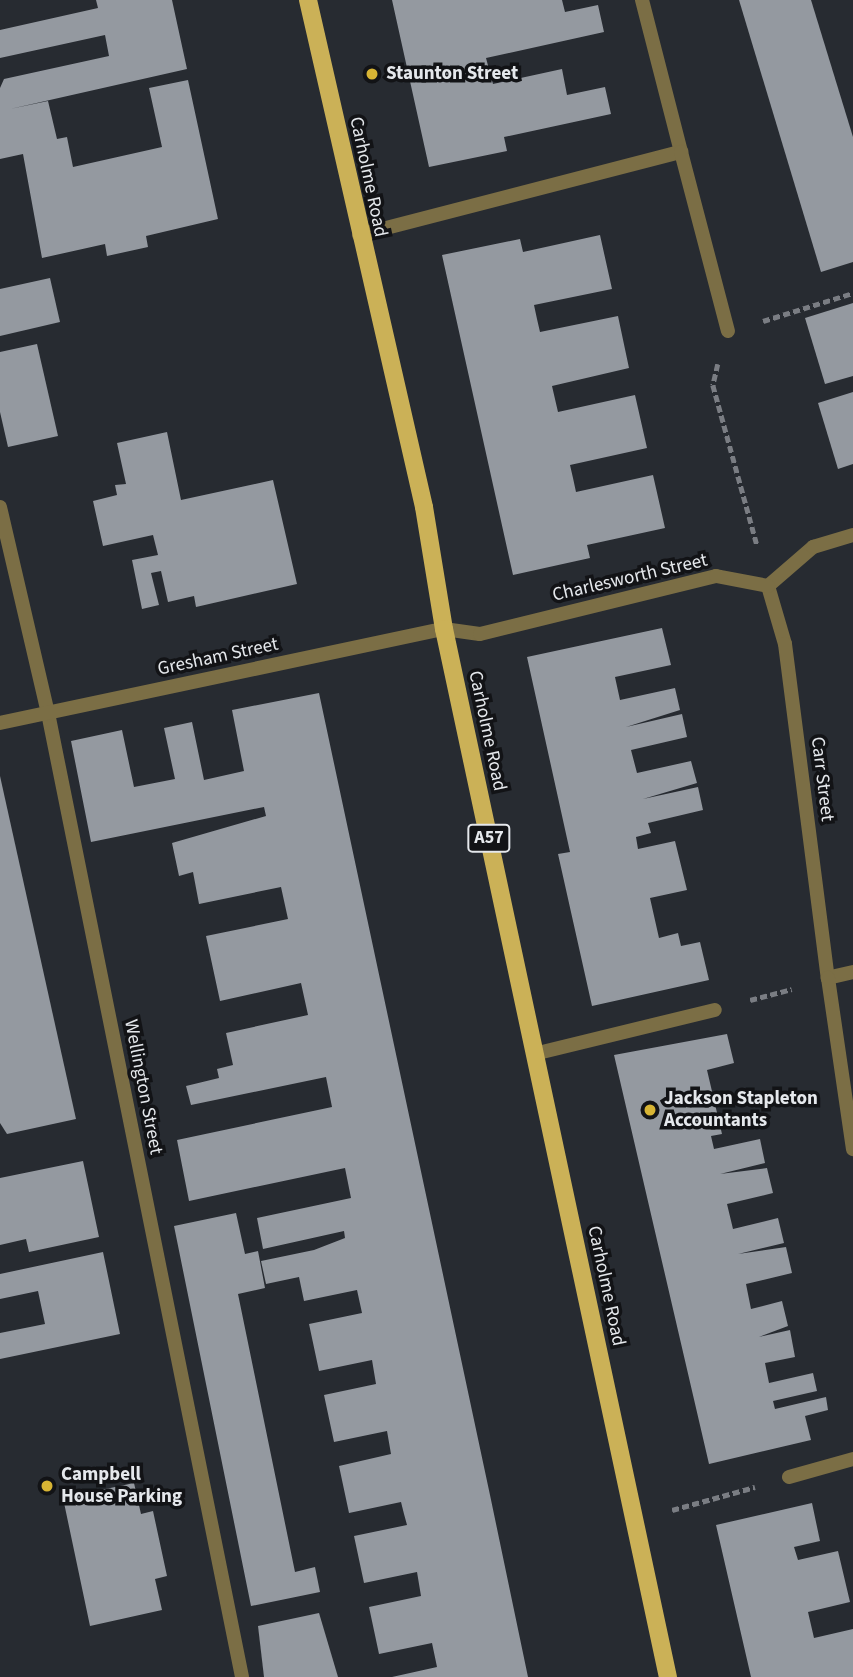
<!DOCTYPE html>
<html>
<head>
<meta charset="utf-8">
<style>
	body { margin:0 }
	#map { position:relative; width:853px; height:1677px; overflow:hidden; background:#272b31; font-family:"Source Sans 3",sans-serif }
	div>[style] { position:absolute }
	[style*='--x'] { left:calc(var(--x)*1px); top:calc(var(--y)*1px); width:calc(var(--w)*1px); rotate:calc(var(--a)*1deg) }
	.building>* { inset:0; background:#9499a0 }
	.path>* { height:4.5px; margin-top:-2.25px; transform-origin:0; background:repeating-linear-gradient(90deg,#7a7d83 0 7px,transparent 0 10.5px) }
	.minor>* { height:14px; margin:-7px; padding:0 7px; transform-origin:7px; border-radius:7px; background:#7b6e45 }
	.primary>* { height:18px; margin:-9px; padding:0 9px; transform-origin:9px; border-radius:9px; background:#cbb157 }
	.dots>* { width:19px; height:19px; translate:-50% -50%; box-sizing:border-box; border:4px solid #121316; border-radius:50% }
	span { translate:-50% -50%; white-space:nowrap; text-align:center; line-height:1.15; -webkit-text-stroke:7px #121316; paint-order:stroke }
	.shield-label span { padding:2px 5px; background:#121316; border:2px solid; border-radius:5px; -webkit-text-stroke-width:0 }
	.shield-label { font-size:18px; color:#e5e8ec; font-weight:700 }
	.poi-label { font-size:19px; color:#e5e8ec; font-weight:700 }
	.left { translate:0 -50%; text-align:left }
	.street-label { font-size:19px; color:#e5e8ec }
</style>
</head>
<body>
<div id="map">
	<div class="building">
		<div style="clip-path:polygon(96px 0,172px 0,187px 69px,10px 109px,48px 101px,57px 139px,67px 137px,73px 167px,162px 147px,149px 88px,188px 80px,218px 219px,146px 236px,148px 247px,107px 256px,105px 244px,42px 258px,23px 154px,0 159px,0 88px,4px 79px,109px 56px,105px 35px,0 58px,0 30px,98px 8px)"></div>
		<div style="clip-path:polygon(392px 0,562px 0,565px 12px,598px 5px,604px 32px,486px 58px,493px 84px,562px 69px,567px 95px,605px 87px,611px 114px,504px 137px,507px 151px,429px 167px)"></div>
		<div style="clip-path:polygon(739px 0,811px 0,853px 137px,853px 262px,821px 272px)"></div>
		<div style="clip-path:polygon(600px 235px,612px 289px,534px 305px,537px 319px,540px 332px,618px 316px,629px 368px,552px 386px,558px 412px,635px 395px,647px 448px,570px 465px,573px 478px,576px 492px,653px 475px,665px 528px,587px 545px,590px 558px,513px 575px,442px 255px,520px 239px,523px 252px)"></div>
		<div style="clip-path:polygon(50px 278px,60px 322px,0 336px,0 289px)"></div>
		<div style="clip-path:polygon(853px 303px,853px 376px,825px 384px,805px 318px)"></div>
		<div style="clip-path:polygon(37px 344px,58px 436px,8px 447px,0 412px,0 352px)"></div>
		<div style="clip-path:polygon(853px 392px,853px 464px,838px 469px,818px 403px)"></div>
		<div style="clip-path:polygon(167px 432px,181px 500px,273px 480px,297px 584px,196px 607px,194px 596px,168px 602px,161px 571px,151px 573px,159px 605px,142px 609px,132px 560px,158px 555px,153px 535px,103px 546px,93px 501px,117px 495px,115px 485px,126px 484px,117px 443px)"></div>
		<div style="clip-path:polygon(662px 628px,671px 665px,615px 677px,620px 700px,675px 688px,680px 710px,626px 727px,682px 714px,687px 737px,631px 750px,637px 773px,691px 761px,697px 783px,643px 799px,698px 787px,703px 810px,648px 823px,651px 833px,636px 837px,638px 849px,675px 841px,687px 890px,650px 898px,659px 938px,678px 933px,681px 946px,700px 942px,709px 980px,592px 1006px,558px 854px,570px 852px,527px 657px)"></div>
		<div style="clip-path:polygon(319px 693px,490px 1495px,528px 1677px,392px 1677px,437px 1667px,432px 1643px,379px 1654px,369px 1607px,421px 1596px,417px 1572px,364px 1583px,354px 1536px,407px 1525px,404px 1514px,401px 1502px,349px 1513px,339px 1466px,391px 1454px,387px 1431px,334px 1442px,324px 1395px,376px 1384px,372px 1360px,319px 1371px,309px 1324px,362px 1313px,357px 1290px,304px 1301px,299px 1277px,266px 1284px,261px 1261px,314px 1250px,345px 1238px,344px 1231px,263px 1249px,257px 1218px,351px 1198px,345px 1168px,189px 1201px,177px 1140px,332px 1107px,326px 1077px,191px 1105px,186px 1086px,219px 1078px,217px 1069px,233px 1065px,226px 1033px,308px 1015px,301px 983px,220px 1001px,206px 936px,288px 919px,281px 887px,199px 904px,193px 872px,179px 876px,172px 843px,266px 816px,264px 807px,91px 842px,71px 741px,122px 730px,134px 787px,175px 779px,164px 728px,192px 722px,204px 780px,244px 771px,232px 710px)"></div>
		<div style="clip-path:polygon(0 776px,76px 1119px,7px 1134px,0 1123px)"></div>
		<div style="clip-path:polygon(727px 1034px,734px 1063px,707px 1070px,722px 1134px,711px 1136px,714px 1149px,760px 1139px,765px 1163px,720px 1174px,767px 1168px,773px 1193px,727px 1204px,733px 1229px,778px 1218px,784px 1243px,738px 1254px,786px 1247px,792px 1273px,746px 1284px,751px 1309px,782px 1301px,788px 1326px,759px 1337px,790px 1330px,795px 1357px,765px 1363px,769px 1383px,813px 1373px,817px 1391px,773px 1401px,775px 1409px,826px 1397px,828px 1410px,805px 1416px,811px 1440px,709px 1464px,614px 1055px)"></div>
		<div style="clip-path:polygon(83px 1161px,99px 1237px,29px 1252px,26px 1239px,0 1245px,0 1178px)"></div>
		<div style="clip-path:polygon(236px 1213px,245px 1254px,258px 1251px,265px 1288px,238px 1294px,295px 1572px,315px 1567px,320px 1592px,251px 1606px,174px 1226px)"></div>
		<div style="clip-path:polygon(103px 1252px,120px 1334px,0 1359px,0 1333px,45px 1324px,38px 1291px,0 1299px,0 1274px)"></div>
		<div style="clip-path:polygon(134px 1483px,141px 1514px,153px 1511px,167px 1576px,155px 1579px,162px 1610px,90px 1626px,63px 1498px)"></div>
		<div style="clip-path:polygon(812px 1503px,820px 1541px,794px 1547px,798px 1560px,838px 1551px,850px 1602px,808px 1612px,814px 1638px,853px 1629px,853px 1677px,751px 1677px,716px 1525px)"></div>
		<div style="clip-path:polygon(319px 1613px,338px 1677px,264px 1677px,258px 1626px)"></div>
	</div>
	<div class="path">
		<div style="--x:763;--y:321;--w:94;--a:-17.3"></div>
		<div style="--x:718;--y:364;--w:22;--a:103"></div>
		<div style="--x:713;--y:385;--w:166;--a:74.6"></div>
		<div style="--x:750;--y:1000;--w:43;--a:-14.7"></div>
		<div style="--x:672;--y:1510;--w:86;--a:-15.5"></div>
	</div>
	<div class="minor">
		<div style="--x:642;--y:0;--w:157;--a:75.6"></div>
		<div style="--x:359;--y:235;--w:333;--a:-14.5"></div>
		<div style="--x:681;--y:152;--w:185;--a:75.3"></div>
		<div style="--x:0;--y:507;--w:212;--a:76.9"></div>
		<div style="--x:48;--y:713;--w:983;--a:78.62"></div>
		<div style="--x:768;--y:586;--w:60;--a:73.7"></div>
		<div style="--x:785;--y:644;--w:337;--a:82.7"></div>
		<div style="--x:768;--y:586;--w:60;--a:-40.9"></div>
		<div style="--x:813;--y:547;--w:42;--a:-16.7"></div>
		<div style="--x:0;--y:723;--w:454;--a:-12"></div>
		<div style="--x:444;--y:629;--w:36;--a:8"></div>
		<div style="--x:480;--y:634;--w:243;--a:-13.8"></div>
		<div style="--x:716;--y:576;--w:53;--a:10.9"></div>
		<div style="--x:853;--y:972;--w:26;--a:167"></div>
		<div style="--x:828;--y:978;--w:173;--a:81.7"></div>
		<div style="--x:534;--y:1054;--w:186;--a:-13.7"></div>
		<div style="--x:789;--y:1477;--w:66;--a:-15.7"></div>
	</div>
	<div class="primary">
		<div style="--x:308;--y:0;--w:520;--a:77.11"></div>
		<div style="--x:424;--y:507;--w:124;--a:80.7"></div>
		<div style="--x:444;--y:629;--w:1072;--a:77.94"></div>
	</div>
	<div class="dots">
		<div style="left:372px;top:74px;background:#d7b434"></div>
		<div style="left:650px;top:1110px;background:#d7b434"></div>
		<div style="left:47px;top:1486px;background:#d7b434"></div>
	</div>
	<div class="shield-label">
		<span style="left:489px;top:838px">A57</span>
	</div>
	<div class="poi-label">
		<span class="left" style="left:386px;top:74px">Staunton Street</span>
		<span class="left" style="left:664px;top:1110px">Jackson Stapleton<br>Accountants</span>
		<span class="left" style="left:61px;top:1486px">Campbell<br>House Parking</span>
	</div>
	<div class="street-label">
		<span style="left:368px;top:177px;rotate:78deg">Carholme Road</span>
		<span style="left:630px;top:578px;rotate:-13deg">Charlesworth Street</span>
		<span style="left:218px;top:657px;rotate:-12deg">Gresham Street</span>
		<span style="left:487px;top:731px;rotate:78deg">Carholme Road</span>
		<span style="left:822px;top:779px;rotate:83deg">Carr Street</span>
		<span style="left:143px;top:1087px;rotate:79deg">Wellington Street</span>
		<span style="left:606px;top:1286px;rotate:78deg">Carholme Road</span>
	</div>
</div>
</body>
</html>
